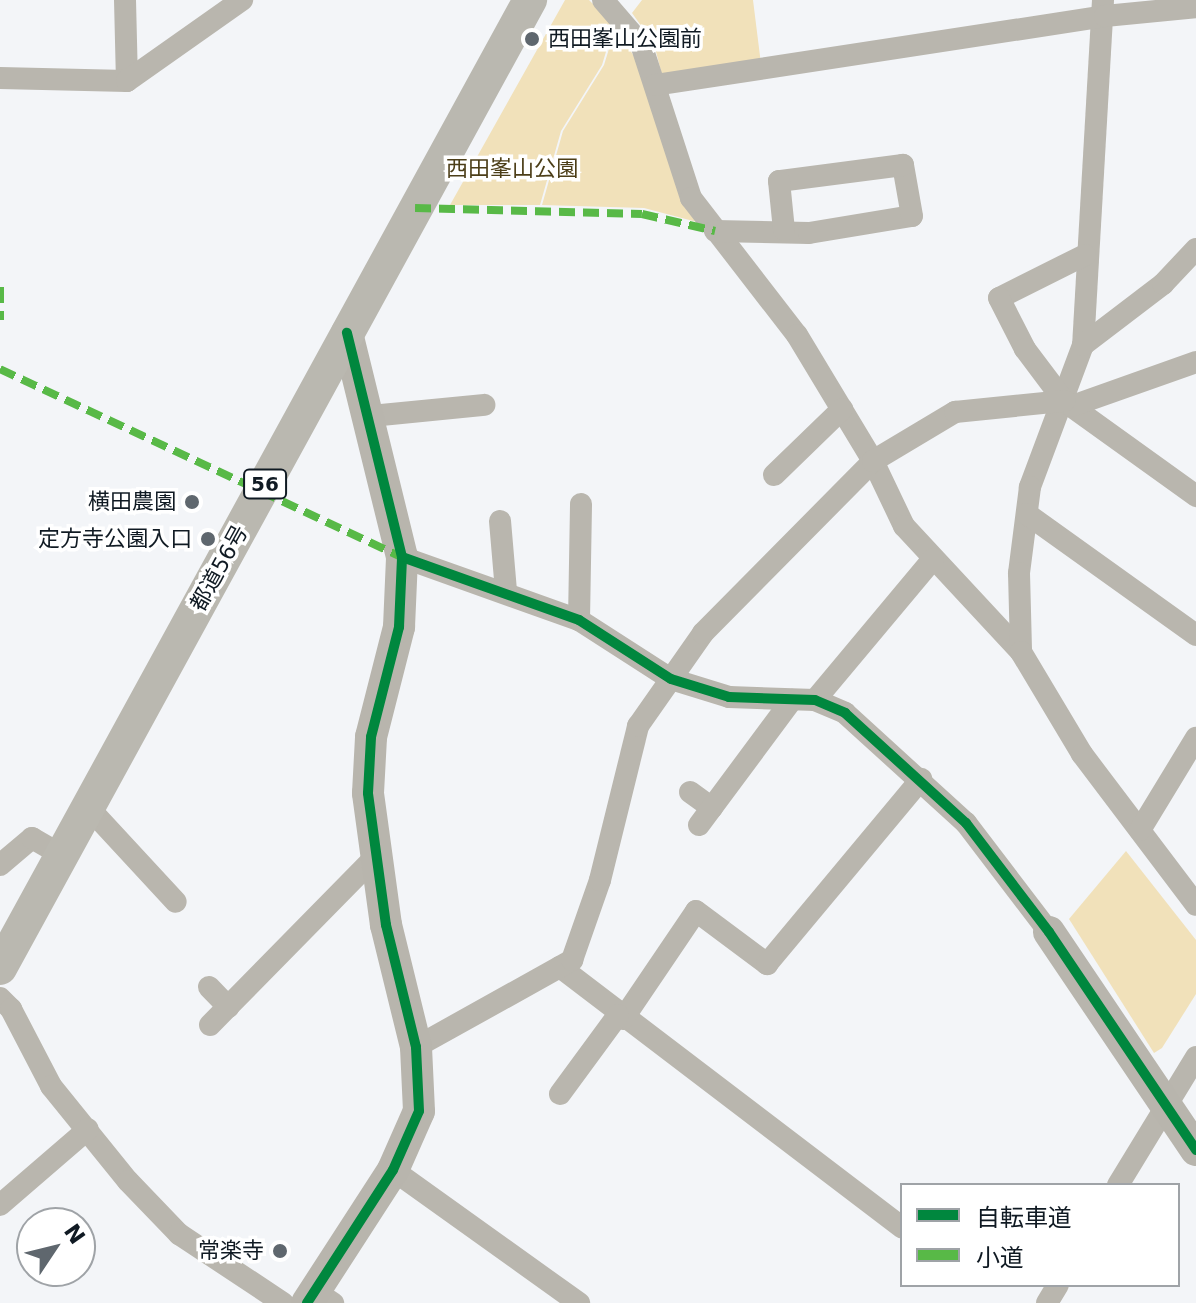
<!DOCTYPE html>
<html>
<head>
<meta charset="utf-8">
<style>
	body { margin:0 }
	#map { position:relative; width:1196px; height:1303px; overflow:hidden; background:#f3f5f8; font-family:"DejaVu Sans","Noto Sans JP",sans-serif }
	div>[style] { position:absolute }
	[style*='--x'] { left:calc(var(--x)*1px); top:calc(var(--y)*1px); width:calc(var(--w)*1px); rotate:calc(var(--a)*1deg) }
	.green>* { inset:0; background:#f1e1ba }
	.street>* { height:22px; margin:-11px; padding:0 11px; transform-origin:11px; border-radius:11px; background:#b9b6ae }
	.secondary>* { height:32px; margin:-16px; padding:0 16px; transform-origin:16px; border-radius:16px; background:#b8b5ad }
	.primary>* { height:34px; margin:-17px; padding:0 17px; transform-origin:17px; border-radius:17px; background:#bab8b0 }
	.quiet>* { height:8px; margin-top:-4px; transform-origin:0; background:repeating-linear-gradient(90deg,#58b947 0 16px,transparent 0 24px) }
	.cycleway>* { height:10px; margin:-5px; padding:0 5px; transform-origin:5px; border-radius:5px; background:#00873e }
	.dots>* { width:22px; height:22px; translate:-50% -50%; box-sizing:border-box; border:4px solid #fff; border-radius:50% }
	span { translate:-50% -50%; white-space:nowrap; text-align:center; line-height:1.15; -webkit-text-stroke:7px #fff; paint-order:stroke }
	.shield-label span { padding:2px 6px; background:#fff; border:2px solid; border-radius:6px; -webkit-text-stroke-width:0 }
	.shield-label { font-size:20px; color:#101a23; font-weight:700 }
	.poi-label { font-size:22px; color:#101a23 }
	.left { translate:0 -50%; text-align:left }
	.right { translate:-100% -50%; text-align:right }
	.park-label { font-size:22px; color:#4c3e18 }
	.street-label { font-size:22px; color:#101a23 }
	.legend { position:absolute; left:900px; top:1183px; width:280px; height:104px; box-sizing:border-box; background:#fff; border:2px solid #9fa3a7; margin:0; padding:10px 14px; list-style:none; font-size:24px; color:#101a23 }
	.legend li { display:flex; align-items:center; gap:16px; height:40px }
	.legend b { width:40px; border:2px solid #9fa3a7 }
	.north { position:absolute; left:16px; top:1207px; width:80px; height:80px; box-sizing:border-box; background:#fff; border:2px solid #9fa3a7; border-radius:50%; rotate:55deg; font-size:22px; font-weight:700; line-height:32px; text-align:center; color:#101a23 }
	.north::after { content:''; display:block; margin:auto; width:28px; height:36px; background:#5f676e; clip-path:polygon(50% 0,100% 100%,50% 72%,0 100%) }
</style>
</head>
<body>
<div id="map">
	<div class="green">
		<div style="clip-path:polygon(565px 0,589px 0,614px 25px,602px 65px,561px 131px,540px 205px,450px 205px)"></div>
		<div style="clip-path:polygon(642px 0,753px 0,761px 64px,663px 79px,654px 44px,632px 13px)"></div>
		<div style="clip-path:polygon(616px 26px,636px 60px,697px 222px,644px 208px,542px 205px,563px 131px,604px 65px)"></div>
		<div style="clip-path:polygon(1126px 851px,1196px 940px,1196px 994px,1162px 1048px,1154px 1053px,1069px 919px)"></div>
	</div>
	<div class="street">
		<div style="--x:125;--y:0;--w:81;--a:88.6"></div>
		<div style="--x:603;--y:0;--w:58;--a:49.2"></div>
		<div style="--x:641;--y:44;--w:162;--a:72"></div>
		<div style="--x:691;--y:198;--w:173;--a:52.3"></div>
		<div style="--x:797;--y:335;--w:147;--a:58.9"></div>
		<div style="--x:873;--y:461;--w:72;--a:64.5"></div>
		<div style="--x:904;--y:526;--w:172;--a:47.1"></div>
		<div style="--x:1103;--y:0;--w:346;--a:93.3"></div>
		<div style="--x:1083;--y:345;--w:152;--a:110.5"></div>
		<div style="--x:1030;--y:487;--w:87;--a:97.3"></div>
		<div style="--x:1019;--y:573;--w:79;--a:88.5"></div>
		<div style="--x:1021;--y:652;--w:119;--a:59.1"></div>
		<div style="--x:1082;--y:754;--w:189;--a:52.9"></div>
		<div style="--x:0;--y:78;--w:127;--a:1.4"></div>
		<div style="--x:127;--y:81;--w:141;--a:-35.2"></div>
		<div style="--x:655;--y:85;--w:455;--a:-8.7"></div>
		<div style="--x:1105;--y:16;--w:91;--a:-5.6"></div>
		<div style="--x:715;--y:231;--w:94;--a:1.2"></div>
		<div style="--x:809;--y:233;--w:104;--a:-9.4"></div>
		<div style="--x:912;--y:216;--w:52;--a:-100"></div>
		<div style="--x:903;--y:165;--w:125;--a:172.6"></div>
		<div style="--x:779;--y:181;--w:49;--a:84.2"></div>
		<div style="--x:1085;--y:255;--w:96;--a:153.4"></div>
		<div style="--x:999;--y:298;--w:57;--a:63"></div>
		<div style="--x:1025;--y:349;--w:65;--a:53.1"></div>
		<div style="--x:1064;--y:401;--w:163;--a:35.7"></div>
		<div style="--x:1083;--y:345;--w:101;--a:-37.3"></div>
		<div style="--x:1163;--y:284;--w:48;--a:-46.7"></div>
		<div style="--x:1072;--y:406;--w:132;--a:-19.5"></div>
		<div style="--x:371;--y:416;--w:114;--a:-5.6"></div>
		<div style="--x:774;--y:475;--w:95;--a:-44.1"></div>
		<div style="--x:1027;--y:514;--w:208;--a:35.6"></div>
		<div style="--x:500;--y:521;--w:70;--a:85.1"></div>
		<div style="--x:402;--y:557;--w:188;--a:19.6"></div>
		<div style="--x:579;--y:620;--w:109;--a:32.7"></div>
		<div style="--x:671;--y:679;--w:61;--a:17.2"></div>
		<div style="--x:729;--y:697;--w:86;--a:2"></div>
		<div style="--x:815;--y:700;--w:33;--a:23"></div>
		<div style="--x:845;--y:713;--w:164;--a:42.3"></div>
		<div style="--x:966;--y:823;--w:137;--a:52.7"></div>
		<div style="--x:579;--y:620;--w:116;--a:-89"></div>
		<div style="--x:815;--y:700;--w:184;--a:-50.1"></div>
		<div style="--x:690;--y:792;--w:27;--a:36"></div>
		<div style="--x:88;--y:807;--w:129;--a:47.2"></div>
		<div style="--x:699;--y:825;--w:156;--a:-53.4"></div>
		<div style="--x:1140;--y:830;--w:108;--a:-58.7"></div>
		<div style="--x:0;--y:865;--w:42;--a:-40.2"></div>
		<div style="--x:32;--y:838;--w:34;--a:30"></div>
		<div style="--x:560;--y:967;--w:430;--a:37.3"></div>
		<div style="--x:209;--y:987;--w:28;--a:46"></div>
		<div style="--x:0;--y:998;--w:16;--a:45"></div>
		<div style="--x:11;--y:1009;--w:87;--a:62.5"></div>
		<div style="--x:51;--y:1086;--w:122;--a:51"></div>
		<div style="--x:128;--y:1181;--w:74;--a:46.1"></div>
		<div style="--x:179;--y:1234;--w:125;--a:33.6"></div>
		<div style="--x:623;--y:1019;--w:130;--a:-55.9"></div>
		<div style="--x:696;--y:911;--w:89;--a:36.7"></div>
		<div style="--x:767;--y:964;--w:241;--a:-50.2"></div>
		<div style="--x:210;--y:1025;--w:237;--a:-45.5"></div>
		<div style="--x:416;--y:1047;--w:179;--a:-29.1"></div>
		<div style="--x:572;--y:960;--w:85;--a:-70.7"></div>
		<div style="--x:600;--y:880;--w:159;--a:-76.1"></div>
		<div style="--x:638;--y:726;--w:113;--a:-55"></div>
		<div style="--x:703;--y:633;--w:242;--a:-45.3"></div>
		<div style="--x:873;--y:461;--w:96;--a:-30.9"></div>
		<div style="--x:955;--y:412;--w:110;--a:-5.8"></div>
		<div style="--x:560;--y:1094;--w:98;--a:-53.7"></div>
		<div style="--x:393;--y:1170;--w:229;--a:35.6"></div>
		<div style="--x:1118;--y:1185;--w:150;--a:-58.6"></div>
		<div style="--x:0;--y:1205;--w:116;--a:-40.8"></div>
		<div style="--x:315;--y:1291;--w:22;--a:34"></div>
		<div style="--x:1047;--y:1303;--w:21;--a:-59"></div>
	</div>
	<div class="secondary">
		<div style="--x:1049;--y:932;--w:263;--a:56"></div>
		<div style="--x:307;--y:1303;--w:158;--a:-57.1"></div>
		<div style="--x:393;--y:1170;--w:64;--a:-66.2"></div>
		<div style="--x:419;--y:1111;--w:64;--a:-92.7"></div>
		<div style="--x:416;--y:1047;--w:126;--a:-103.8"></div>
		<div style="--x:386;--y:925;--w:133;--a:-97.8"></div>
		<div style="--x:368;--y:793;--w:56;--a:-86.9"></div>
		<div style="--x:371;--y:737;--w:114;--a:-75.7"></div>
		<div style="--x:399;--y:627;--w:70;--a:-87.5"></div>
		<div style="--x:402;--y:557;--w:231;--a:-103.8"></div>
	</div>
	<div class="primary">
		<div style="--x:0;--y:968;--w:1104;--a:-61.3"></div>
	</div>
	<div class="quiet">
		<div style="--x:415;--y:208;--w:227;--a:1.5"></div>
		<div style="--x:642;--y:214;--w:75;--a:13.1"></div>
		<div style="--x:0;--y:287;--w:33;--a:90"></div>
		<div style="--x:0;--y:369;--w:444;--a:25.1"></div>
	</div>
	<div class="cycleway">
		<div style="--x:402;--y:557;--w:188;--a:19.6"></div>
		<div style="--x:579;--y:620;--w:109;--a:32.7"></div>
		<div style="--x:671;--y:679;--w:61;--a:17.2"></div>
		<div style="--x:729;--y:697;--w:86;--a:2"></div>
		<div style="--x:815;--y:700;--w:33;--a:23"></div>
		<div style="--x:845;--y:713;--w:164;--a:42.3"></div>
		<div style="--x:966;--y:823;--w:137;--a:52.7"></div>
		<div style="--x:1049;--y:932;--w:263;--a:56"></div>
		<div style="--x:307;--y:1303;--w:158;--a:-57.1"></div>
		<div style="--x:393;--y:1170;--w:64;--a:-66.2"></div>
		<div style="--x:419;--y:1111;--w:64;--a:-92.7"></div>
		<div style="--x:416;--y:1047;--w:126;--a:-103.8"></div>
		<div style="--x:386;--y:925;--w:133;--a:-97.8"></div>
		<div style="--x:368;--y:793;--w:56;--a:-86.9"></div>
		<div style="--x:371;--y:737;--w:114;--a:-75.7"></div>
		<div style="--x:399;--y:627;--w:70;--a:-87.5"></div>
		<div style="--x:402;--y:557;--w:231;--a:-103.8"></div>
	</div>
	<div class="dots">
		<div style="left:532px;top:39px;background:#5f676e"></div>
		<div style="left:192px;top:502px;background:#5f676e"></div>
		<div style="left:208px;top:539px;background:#5f676e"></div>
		<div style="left:280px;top:1251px;background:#5f676e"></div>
	</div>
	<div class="shield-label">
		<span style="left:265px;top:484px">56</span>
	</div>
	<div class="poi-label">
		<span class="left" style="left:548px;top:39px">西田峯山公園前</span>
		<span class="right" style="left:176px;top:502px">横田農園</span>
		<span class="right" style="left:192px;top:539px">定方寺公園入口</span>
		<span class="right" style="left:264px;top:1251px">常楽寺</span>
	</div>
	<div class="park-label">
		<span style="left:512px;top:169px">西田峯山公園</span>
	</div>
	<div class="street-label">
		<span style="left:219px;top:568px;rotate:-61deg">都道56号</span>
	</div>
	<ul class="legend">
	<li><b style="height:10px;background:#00873e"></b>自転車道</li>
	<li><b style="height:10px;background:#58b947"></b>小道</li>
	</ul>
	<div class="north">N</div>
</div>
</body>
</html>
